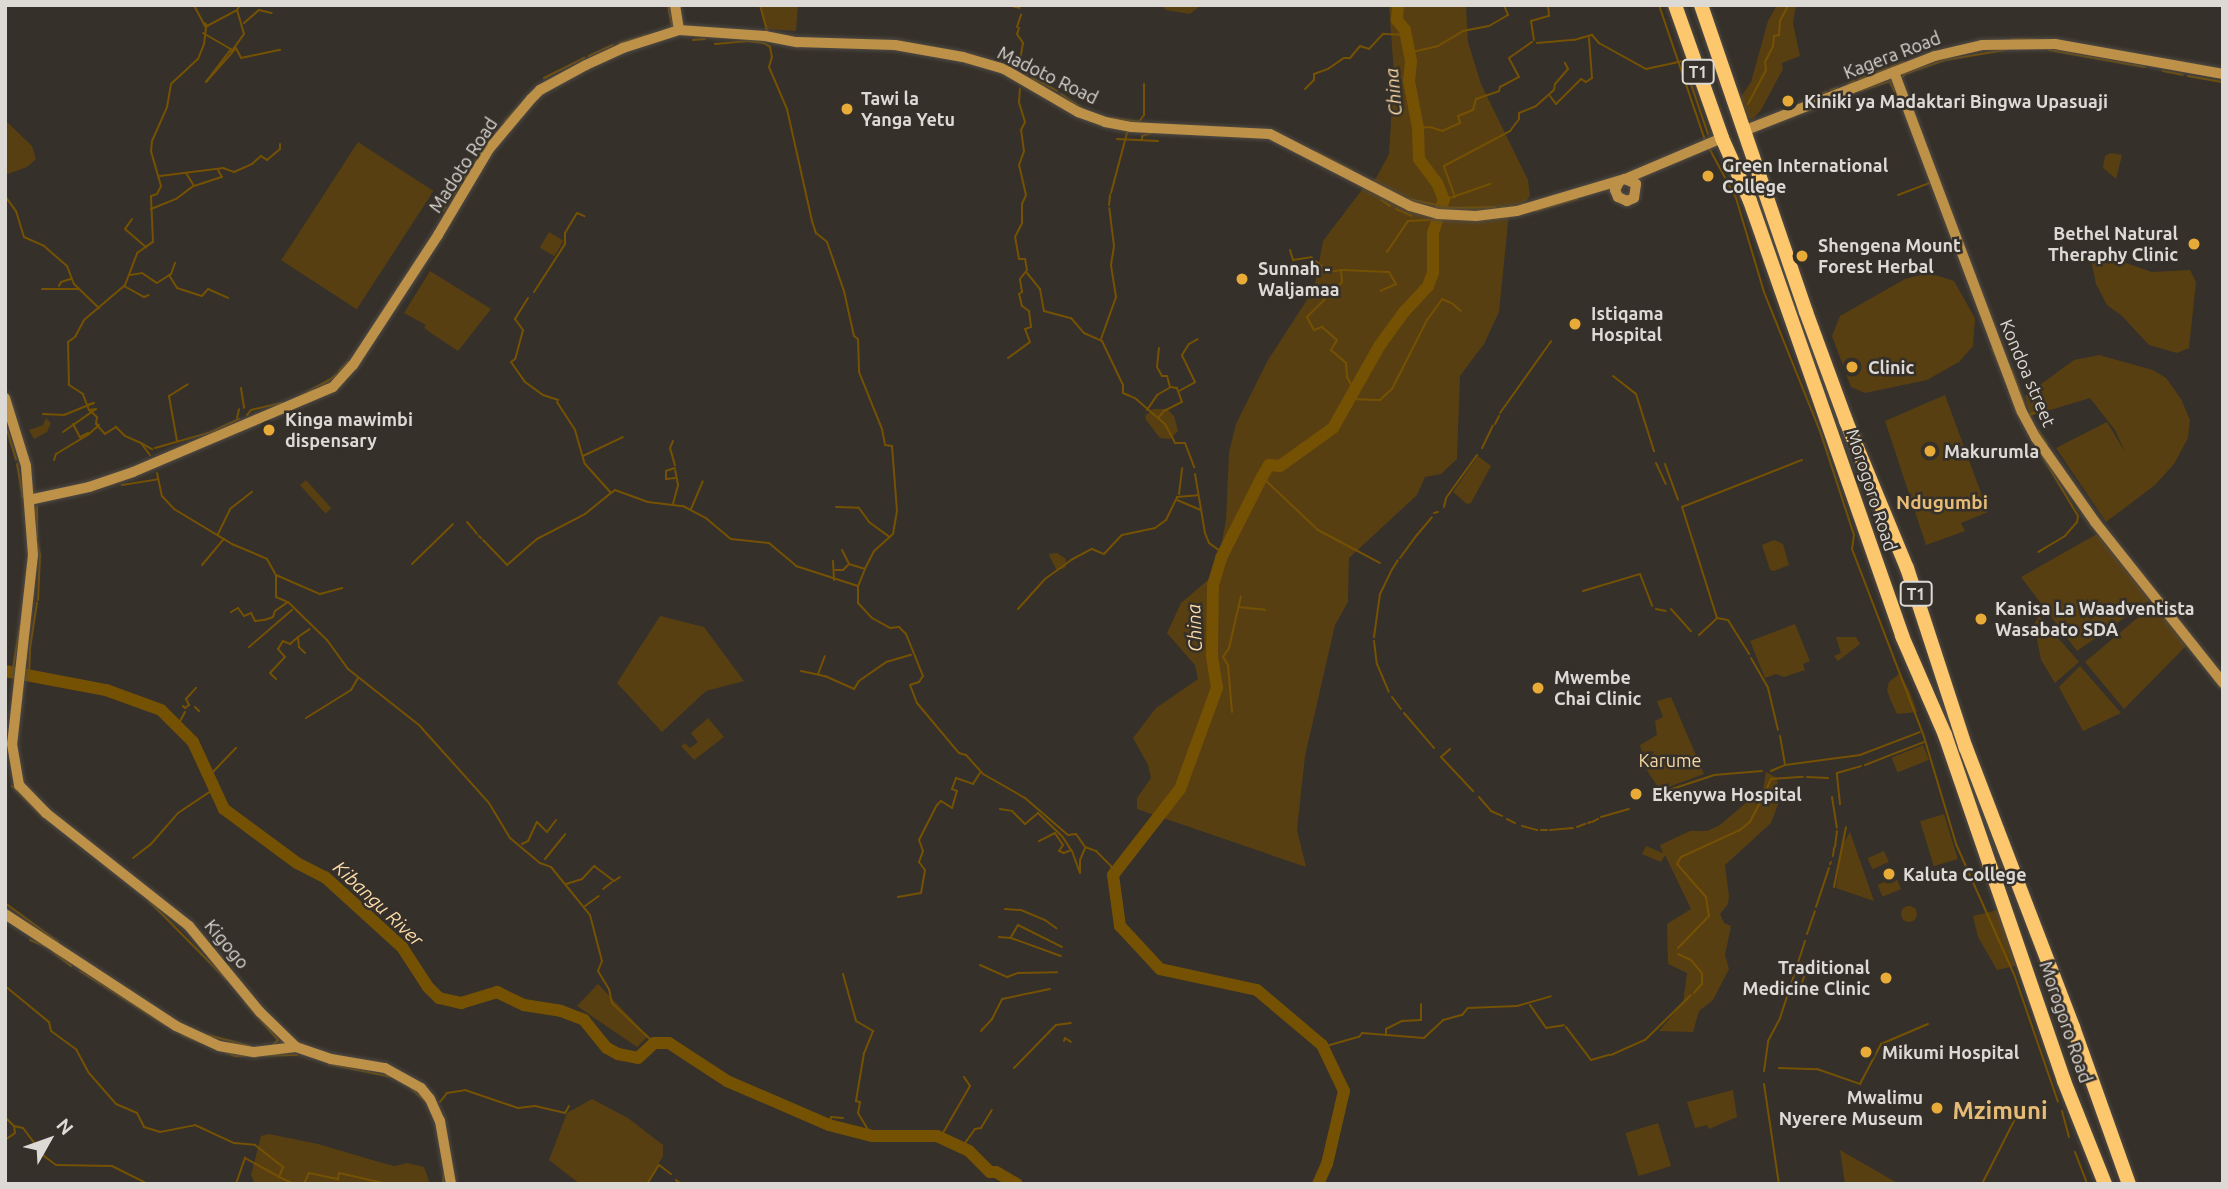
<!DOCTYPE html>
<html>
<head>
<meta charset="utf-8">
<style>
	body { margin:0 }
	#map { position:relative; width:2228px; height:1189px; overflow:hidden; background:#353029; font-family:Ubuntu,sans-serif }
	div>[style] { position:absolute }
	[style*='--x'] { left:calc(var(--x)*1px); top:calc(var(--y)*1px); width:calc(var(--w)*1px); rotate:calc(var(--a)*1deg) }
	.green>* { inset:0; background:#583f12; transform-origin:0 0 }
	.round { border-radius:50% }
	.stream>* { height:2px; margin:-1px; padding:0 1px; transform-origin:1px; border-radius:1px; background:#755104 }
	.river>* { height:12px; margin:-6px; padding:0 6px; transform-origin:6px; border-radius:6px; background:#755104 }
	.roads { filter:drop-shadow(0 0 2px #504b45) drop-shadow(0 0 2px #504b45) }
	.secondary>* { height:10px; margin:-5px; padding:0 5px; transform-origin:5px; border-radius:5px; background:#bd9148 }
	.highway>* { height:14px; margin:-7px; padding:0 7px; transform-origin:7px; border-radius:7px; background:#fdc76e }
	.dots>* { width:19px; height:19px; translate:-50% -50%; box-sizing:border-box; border:4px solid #353029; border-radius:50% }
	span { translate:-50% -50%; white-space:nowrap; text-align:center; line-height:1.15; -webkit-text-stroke:5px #353029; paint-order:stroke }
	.shield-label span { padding:2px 5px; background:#353029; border:2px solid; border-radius:5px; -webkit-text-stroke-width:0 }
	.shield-label { font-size:16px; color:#ddd9d5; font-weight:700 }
	.street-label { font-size:18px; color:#ddd9d5 }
	.poi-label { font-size:18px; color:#ddd9d5; font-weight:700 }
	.left { translate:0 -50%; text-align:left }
	.right { translate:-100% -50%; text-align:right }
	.park-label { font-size:18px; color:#f8d7a4 }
	.water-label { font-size:19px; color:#fcdba9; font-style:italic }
	.neighbourhood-label { font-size:19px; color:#e6bb76; font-weight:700 }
	.district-label { font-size:24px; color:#e6bb76; font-weight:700 }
	.frame { position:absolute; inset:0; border:7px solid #ddd9d5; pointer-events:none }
	.north { position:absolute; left:14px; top:1105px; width:70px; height:70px; -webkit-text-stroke:5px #353029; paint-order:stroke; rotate:50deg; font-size:19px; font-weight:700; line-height:28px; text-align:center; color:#ddd9d5 }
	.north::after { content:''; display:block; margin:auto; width:24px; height:32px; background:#ddd9d5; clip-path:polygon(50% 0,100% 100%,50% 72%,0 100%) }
</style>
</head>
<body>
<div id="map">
	<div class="green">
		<div style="clip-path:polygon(760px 5px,798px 5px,796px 31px,766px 29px)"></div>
		<div style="clip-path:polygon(1161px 5px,1201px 5px,1190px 14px,1166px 10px)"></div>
		<div style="clip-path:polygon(1389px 5px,1466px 5px,1468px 42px,1481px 84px,1528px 180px,1530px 196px,1521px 207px,1509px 213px,1499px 312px,1484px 344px,1460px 376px,1457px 459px,1441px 474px,1425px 477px,1417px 495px,1349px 558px,1348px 602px,1335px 625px,1305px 756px,1297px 830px,1306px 867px,1137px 809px,1137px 798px,1151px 778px,1148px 765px,1133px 738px,1156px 708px,1198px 679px,1195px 665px,1167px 633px,1181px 603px,1216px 573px,1226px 520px,1229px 452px,1236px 424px,1268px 360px,1314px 289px,1323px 241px,1364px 187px,1376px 178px,1389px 154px,1394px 74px)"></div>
		<div style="clip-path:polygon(1777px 5px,1796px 5px,1793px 23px,1800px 56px,1782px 63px,1783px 69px,1761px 110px,1753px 119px,1743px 117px,1738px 101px,1751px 82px,1768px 21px)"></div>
		<div style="clip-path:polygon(5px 120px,32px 146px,36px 159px,27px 167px,5px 175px)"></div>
		<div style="left:358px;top:142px;width:90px;height:141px;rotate:33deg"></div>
		<div style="clip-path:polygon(2111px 153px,2122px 155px,2116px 179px,2103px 168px,2105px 156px)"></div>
		<div style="left:549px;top:232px;width:17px;height:18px;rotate:31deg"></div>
		<div style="clip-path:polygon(2113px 252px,2126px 263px,2152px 272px,2190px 270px,2196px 282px,2189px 348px,2177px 353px,2149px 345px,2121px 315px,2107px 305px,2096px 284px,2092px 264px,2100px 253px)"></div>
		<div style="clip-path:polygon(430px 271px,491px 309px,458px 351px,434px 335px,424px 328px,426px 325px,404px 313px)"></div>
		<div style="clip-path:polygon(1929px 273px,1954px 281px,1975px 318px,1973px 346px,1959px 362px,1927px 380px,1865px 393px,1851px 387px,1832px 336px,1840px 316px,1905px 279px)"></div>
		<div style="clip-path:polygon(2099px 355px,2153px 370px,2166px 378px,2181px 399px,2190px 420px,2188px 438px,2174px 464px,2155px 485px,2106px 522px,2056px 448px,2107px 422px,2125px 452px,2115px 430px,2090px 398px,2030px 416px,2025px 396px,2074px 360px)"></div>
		<div style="clip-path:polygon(1945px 395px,1988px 512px,1961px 523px,1965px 531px,1926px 545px,1885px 421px)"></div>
		<div style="clip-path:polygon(1153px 409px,1167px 409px,1174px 416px,1178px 431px,1170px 439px,1160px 438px,1146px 420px,1145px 416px)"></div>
		<div style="clip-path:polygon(46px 418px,51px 423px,47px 432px,34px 439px,29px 430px,43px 425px)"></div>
		<div style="clip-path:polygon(1478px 456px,1491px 466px,1471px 503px,1467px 504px,1453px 492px)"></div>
		<div style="left:306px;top:480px;width:38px;height:8px;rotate:48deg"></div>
		<div style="clip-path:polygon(2097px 534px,2150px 600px,2077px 651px,2021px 577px)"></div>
		<div style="clip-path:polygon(1774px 540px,1783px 544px,1789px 565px,1774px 571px,1770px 570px,1762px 545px)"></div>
		<div style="clip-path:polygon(1057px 553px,1066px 559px,1066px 567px,1062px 569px,1056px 569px,1050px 557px,1049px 554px)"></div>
		<div style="clip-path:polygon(2154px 604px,2187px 645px,2124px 709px,2085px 662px)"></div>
		<div style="clip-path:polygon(660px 616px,704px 627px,744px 681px,706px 691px,662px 732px,617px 683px)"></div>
		<div style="clip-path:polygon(2039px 616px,2079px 662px,2055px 683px,2041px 660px,2034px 624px)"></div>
		<div style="clip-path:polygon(1795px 624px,1810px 661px,1803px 664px,1805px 670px,1784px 677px,1776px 674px,1765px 678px,1750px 641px)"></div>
		<div style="clip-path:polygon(1836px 637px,1856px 637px,1860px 644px,1838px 661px,1834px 656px,1841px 653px)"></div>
		<div style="clip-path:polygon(2080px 666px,2121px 713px,2083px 731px,2059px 687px)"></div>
		<div style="clip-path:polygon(1900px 673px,1910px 692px,1917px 712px,1897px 714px,1891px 701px,1887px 690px,1889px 682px)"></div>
		<div style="clip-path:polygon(1671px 697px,1704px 774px,1660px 790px,1646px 769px,1640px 745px,1657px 735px,1655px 721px,1663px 717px,1657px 701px)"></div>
		<div style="clip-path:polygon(708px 718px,724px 737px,694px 760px,681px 746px,685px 743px,690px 748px,698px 742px,691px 733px)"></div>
		<div style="left:1923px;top:745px;width:16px;height:34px;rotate:68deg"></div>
		<div style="clip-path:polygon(1766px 772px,1777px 778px,1779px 802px,1771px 823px,1725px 865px,1729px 896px,1728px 904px,1720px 914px,1724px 923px,1731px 926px,1725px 955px,1729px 969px,1713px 1000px,1699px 1011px,1693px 1032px,1659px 1031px,1683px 1003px,1687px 973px,1668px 964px,1667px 924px,1691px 909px,1665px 855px,1661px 862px,1642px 854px,1646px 846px,1663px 853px,1660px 845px,1690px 831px,1707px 831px,1720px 825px,1749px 800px,1762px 796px)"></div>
		<div style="left:1944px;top:814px;width:47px;height:25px;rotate:73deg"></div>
		<div style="clip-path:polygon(1850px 832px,1874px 901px,1836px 888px,1842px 846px)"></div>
		<div style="left:1884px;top:851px;width:12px;height:18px;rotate:66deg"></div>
		<div style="left:1896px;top:877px;width:13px;height:20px;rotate:67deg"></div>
		<div class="round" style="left:1901px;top:906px;width:16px;height:16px"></div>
		<div style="clip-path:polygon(2002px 909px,2020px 965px,1997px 970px,1978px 937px,1973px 916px)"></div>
		<div style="clip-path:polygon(598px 984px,648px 1036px,637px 1047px,577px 1006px)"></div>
		<div style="clip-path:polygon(1733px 1090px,1737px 1117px,1709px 1129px,1707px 1125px,1695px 1128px,1687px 1102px)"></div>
		<div style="clip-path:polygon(592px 1099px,628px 1118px,663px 1145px,663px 1156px,647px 1184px,580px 1184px,549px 1160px,567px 1113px)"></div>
		<div style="left:1658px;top:1123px;width:45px;height:34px;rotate:73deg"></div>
		<div style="clip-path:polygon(269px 1134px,318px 1144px,379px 1162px,394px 1166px,407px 1163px,424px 1167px,430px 1184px,255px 1184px,251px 1175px,261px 1136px)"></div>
		<div style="clip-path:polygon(1840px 1150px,1899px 1184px,1845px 1184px)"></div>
	</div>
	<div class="stream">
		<div style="--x:668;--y:5;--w:21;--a:79"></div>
		<div style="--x:760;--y:5;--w:27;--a:75"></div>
		<div style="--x:1007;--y:5;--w:13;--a:13"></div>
		<div style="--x:1659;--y:5;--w:143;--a:71.2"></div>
		<div style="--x:205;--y:23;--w:4;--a:56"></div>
		<div style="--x:207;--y:26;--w:34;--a:-28"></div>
		<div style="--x:237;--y:10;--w:6;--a:-59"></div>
		<div style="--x:244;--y:23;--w:20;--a:-41"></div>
		<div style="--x:259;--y:10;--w:13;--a:13"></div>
		<div style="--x:1017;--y:27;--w:13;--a:-72"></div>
		<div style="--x:1019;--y:28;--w:6;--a:108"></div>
		<div style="--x:1017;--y:34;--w:11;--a:56"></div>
		<div style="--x:1023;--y:43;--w:17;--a:100"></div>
		<div style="--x:1020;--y:60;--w:16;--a:63"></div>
		<div style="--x:203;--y:33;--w:32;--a:30"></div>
		<div style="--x:231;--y:49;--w:41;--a:127.1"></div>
		<div style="--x:206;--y:82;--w:45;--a:-48.6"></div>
		<div style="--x:236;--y:48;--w:11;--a:63"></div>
		<div style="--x:241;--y:58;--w:40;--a:-12"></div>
		<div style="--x:2012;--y:39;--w:22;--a:0"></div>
		<div style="--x:693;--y:40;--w:12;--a:-5"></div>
		<div style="--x:1534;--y:40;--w:19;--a:-99"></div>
		<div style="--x:1531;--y:21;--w:19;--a:-16"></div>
		<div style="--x:1549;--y:16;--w:11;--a:-95"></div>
		<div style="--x:620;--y:43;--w:27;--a:-17"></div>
		<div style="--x:1537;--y:43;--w:37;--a:-5"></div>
		<div style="--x:1574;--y:40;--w:19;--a:-16"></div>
		<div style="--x:1592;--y:35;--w:11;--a:49"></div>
		<div style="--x:1599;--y:43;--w:54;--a:29"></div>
		<div style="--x:1646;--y:69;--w:38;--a:-12"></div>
		<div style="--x:1683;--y:61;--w:77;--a:71.1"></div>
		<div style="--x:715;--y:44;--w:33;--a:-5"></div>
		<div style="--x:748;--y:41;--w:16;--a:7"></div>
		<div style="--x:764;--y:43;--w:7;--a:34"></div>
		<div style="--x:770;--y:47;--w:10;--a:79"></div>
		<div style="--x:772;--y:57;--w:10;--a:107"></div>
		<div style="--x:769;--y:67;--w:46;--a:66.8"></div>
		<div style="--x:787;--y:109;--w:115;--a:77.4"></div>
		<div style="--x:812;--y:221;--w:13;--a:72"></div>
		<div style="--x:816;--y:233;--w:14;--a:39"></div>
		<div style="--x:827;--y:242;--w:52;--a:70.9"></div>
		<div style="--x:844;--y:291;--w:46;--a:77.5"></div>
		<div style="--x:854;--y:336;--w:5;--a:37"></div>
		<div style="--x:858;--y:339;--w:33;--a:88"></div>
		<div style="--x:859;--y:372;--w:61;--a:68"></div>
		<div style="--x:882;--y:429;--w:16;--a:79"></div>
		<div style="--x:885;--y:445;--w:7;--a:8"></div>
		<div style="--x:892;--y:446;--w:65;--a:85.6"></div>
		<div style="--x:897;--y:511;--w:17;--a:100"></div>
		<div style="--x:894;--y:528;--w:6;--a:99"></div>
		<div style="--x:893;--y:534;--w:25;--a:138"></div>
		<div style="--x:874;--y:551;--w:20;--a:117"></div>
		<div style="--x:2049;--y:50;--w:97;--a:10.1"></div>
		<div style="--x:231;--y:52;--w:22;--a:-54"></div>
		<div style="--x:244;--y:34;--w:25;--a:-106"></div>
		<div style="--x:1408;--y:53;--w:31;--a:-13"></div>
		<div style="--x:1438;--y:46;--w:29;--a:-31"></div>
		<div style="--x:1463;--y:31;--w:26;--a:-11"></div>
		<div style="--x:1489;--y:26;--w:22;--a:-30"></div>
		<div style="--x:1508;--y:15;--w:11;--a:-112"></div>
		<div style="--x:589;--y:56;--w:26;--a:-25"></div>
		<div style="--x:2163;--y:71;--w:20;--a:11"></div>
		<div style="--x:2188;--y:76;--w:36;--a:10"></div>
		<div style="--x:544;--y:78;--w:45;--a:-26.6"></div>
		<div style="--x:1032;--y:78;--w:28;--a:27"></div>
		<div style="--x:1901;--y:78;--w:6;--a:-45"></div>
		<div style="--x:1905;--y:74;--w:42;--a:-19.3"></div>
		<div style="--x:1945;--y:60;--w:61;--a:-9.5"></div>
		<div style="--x:1859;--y:79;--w:48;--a:-20.7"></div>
		<div style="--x:1890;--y:82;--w:16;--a:63"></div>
		<div style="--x:1848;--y:84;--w:7;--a:-27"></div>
		<div style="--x:1305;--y:89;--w:13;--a:-45"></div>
		<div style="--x:1314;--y:80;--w:6;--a:-90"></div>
		<div style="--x:1314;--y:74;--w:15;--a:-20"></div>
		<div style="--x:1328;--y:69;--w:19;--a:-35"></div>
		<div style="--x:1344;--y:58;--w:6;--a:0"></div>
		<div style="--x:1350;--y:58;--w:16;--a:-50"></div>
		<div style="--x:1360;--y:46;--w:9;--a:18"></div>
		<div style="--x:1369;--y:49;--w:21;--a:-47"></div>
		<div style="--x:1383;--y:34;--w:24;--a:2"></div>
		<div style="--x:1831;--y:90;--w:6;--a:-18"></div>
		<div style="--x:1860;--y:91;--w:32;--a:-18"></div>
		<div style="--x:1061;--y:94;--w:27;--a:34"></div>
		<div style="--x:1550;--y:96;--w:10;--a:53"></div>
		<div style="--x:1556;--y:104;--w:35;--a:-45"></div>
		<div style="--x:1581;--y:79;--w:6;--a:31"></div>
		<div style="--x:1586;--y:82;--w:7;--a:-34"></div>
		<div style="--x:1592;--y:78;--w:40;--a:-94.3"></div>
		<div style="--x:1818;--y:96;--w:9;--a:-27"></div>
		<div style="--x:1748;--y:104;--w:38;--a:-62"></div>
		<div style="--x:1766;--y:70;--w:8;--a:-97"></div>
		<div style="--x:1765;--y:62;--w:18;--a:-63"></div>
		<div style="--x:1773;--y:46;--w:10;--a:-84"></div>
		<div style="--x:1774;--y:36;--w:5;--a:-11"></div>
		<div style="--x:1779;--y:35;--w:14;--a:-86"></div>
		<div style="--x:1780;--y:21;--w:18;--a:-63"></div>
		<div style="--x:1112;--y:118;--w:27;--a:8"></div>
		<div style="--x:505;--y:121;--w:15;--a:-48"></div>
		<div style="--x:1138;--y:123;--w:10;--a:-53"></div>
		<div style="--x:1144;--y:115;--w:31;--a:-90"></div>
		<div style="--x:1418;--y:128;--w:12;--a:-5"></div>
		<div style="--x:1430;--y:127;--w:13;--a:18"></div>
		<div style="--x:1442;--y:131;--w:20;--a:-24"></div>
		<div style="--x:1460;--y:123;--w:7;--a:-106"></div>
		<div style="--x:1458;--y:116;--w:16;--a:-22"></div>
		<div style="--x:1473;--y:110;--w:11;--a:-75"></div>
		<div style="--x:1476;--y:99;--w:24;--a:-19"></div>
		<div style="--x:1499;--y:91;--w:4;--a:-76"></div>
		<div style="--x:1500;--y:87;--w:21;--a:-28"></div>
		<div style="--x:1519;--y:77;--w:21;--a:-118"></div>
		<div style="--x:1509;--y:58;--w:28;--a:-35"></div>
		<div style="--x:1117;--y:139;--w:41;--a:2.8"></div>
		<div style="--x:1142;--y:140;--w:4;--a:-90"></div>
		<div style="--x:1142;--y:136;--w:10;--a:-17"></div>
		<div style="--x:1709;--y:148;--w:57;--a:61.6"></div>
		<div style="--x:1736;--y:198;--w:98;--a:73.4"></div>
		<div style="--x:1764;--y:292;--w:150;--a:68.1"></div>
		<div style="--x:1820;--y:431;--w:109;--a:71.9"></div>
		<div style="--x:1854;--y:535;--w:14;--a:98"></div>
		<div style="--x:1852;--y:549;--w:201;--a:69"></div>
		<div style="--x:1924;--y:737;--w:112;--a:73.3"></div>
		<div style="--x:1956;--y:844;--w:142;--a:66"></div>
		<div style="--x:2014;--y:974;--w:135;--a:71"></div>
		<div style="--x:1316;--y:152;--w:39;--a:27"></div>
		<div style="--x:186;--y:173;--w:15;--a:58"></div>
		<div style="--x:194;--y:186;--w:29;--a:-18"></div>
		<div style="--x:222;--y:177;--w:8;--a:-120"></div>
		<div style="--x:160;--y:176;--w:64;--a:-7.2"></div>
		<div style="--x:223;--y:168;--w:12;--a:20"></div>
		<div style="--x:234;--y:172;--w:20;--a:-24"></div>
		<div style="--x:252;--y:164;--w:12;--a:-42"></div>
		<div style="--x:261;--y:156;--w:7;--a:34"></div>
		<div style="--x:267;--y:160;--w:17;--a:-40"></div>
		<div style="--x:280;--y:149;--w:5;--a:-90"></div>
		<div style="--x:464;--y:179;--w:16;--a:-55"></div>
		<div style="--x:1111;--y:193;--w:66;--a:-75.1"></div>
		<div style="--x:1898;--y:195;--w:34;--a:-21"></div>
		<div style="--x:5;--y:196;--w:19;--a:54"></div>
		<div style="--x:16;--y:211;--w:27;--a:73"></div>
		<div style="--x:24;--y:237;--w:22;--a:24"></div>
		<div style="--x:44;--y:246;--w:30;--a:41"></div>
		<div style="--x:67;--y:266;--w:19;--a:69"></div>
		<div style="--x:74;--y:284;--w:35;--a:44"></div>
		<div style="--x:1455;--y:197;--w:33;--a:-110"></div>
		<div style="--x:1444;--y:166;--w:75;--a:-27.9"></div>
		<div style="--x:1510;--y:131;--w:15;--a:-53"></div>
		<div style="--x:1519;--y:119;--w:6;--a:-90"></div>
		<div style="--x:1519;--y:113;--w:18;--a:-22"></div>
		<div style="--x:1536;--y:106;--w:24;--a:-42"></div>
		<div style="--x:1554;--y:90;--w:6;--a:-81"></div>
		<div style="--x:1555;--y:84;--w:20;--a:-49"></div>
		<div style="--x:1568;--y:69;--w:7;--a:-117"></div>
		<div style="--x:1408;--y:199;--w:45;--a:11.6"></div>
		<div style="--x:1452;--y:208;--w:43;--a:-1.3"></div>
		<div style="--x:1381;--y:200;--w:11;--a:34"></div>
		<div style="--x:1444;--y:200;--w:49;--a:-19.2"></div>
		<div style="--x:1109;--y:205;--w:10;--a:-84"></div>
		<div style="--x:1501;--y:207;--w:2;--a:0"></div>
		<div style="--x:151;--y:209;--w:27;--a:-22"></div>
		<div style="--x:176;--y:199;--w:21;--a:-37"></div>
		<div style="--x:1396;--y:209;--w:17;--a:24"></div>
		<div style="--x:443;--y:211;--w:33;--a:-57"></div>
		<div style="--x:1536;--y:211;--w:43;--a:-16.3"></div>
		<div style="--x:132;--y:219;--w:12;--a:125"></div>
		<div style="--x:125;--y:229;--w:28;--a:41"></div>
		<div style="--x:1431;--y:220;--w:6;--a:18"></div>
		<div style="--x:1290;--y:250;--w:10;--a:73"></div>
		<div style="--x:1293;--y:260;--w:18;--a:-9"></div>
		<div style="--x:1311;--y:257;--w:23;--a:40"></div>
		<div style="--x:1329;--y:272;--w:12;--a:-9"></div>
		<div style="--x:1341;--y:270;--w:12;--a:85"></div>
		<div style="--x:1342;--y:282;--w:49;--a:135"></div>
		<div style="--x:1307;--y:317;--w:15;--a:62"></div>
		<div style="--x:1314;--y:330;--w:9;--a:-21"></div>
		<div style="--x:1322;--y:327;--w:20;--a:41"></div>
		<div style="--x:1337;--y:340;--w:12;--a:121"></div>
		<div style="--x:1331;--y:350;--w:20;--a:41"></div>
		<div style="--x:1346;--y:363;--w:14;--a:86"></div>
		<div style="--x:1347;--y:377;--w:15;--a:62"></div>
		<div style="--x:1387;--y:252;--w:37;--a:-56"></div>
		<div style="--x:1408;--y:221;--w:21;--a:-3"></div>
		<div style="--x:1342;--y:270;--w:47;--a:2.4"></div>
		<div style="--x:1389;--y:272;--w:14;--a:60"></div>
		<div style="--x:1396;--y:284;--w:17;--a:156"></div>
		<div style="--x:1027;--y:273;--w:21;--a:51"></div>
		<div style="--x:1040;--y:289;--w:22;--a:80"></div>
		<div style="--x:1044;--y:311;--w:28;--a:15"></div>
		<div style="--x:1071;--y:318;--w:20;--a:49"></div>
		<div style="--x:1084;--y:333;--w:20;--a:24"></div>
		<div style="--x:1102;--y:341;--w:49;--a:64.5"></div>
		<div style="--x:1123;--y:385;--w:8;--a:90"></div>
		<div style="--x:1123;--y:393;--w:13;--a:23"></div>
		<div style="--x:1135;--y:398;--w:40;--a:41"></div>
		<div style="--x:1165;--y:424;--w:21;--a:62"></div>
		<div style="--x:1175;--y:443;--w:10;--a:0"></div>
		<div style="--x:1185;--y:443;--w:26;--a:69"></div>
		<div style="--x:130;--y:275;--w:12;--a:-9"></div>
		<div style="--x:142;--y:273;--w:18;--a:34"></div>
		<div style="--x:157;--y:283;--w:17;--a:-33"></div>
		<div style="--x:171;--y:274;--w:12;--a:-70"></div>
		<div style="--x:169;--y:275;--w:15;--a:58"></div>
		<div style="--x:177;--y:288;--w:26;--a:18"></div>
		<div style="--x:202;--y:296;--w:9;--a:-49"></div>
		<div style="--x:208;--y:289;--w:22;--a:24"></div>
		<div style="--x:59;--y:286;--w:4;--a:-63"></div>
		<div style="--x:61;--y:282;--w:10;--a:-17"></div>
		<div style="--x:124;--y:286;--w:23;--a:29"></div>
		<div style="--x:144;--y:297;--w:5;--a:-22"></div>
		<div style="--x:42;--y:289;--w:37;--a:0"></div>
		<div style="--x:534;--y:292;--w:57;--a:-57.1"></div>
		<div style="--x:565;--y:244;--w:11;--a:-90"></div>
		<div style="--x:565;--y:233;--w:23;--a:-59"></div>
		<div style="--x:577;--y:213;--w:8;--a:23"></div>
		<div style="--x:528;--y:298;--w:25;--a:122"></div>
		<div style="--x:515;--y:319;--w:14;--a:54"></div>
		<div style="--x:523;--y:330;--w:30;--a:105"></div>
		<div style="--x:515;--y:359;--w:5;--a:143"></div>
		<div style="--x:511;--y:362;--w:24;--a:55"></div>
		<div style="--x:525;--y:382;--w:22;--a:36"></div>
		<div style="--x:543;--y:395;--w:16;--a:18"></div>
		<div style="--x:1454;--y:305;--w:9;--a:41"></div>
		<div style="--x:1101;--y:339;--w:45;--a:-70.3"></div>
		<div style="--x:1116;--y:297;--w:32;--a:-99"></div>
		<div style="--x:1111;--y:265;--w:19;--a:-81"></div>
		<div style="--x:1114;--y:246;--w:38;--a:-97"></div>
		<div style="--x:1550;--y:343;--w:2;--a:-63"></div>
		<div style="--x:1992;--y:348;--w:26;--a:67"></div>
		<div style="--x:1008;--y:358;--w:27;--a:-36"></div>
		<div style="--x:1030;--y:342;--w:14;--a:-111"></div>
		<div style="--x:1025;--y:329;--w:6;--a:-18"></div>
		<div style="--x:1031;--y:327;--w:16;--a:-97"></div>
		<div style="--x:1029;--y:311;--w:9;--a:-144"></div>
		<div style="--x:1022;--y:306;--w:12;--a:-104"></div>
		<div style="--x:1019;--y:294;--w:4;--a:-34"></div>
		<div style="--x:1022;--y:292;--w:13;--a:-99"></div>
		<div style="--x:1020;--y:279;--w:11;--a:-52"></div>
		<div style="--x:1027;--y:270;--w:11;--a:-100"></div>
		<div style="--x:1025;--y:259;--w:6;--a:180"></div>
		<div style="--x:1019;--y:259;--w:22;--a:-100"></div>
		<div style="--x:1015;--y:237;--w:16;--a:-63"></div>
		<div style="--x:1022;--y:223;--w:19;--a:-90"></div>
		<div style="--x:1022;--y:204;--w:10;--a:-66"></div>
		<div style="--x:1026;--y:195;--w:31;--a:-103"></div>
		<div style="--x:1019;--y:165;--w:15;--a:-70"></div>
		<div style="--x:1024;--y:151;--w:21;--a:-98"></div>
		<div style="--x:1021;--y:130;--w:9;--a:-63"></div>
		<div style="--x:1025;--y:122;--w:21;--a:-107"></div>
		<div style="--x:1019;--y:102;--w:13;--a:-86"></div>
		<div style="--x:2012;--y:370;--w:37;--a:70"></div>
		<div style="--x:339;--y:371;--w:13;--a:-45"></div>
		<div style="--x:1613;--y:376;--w:29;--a:38"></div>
		<div style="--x:1636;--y:394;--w:60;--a:72.5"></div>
		<div style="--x:321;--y:386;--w:22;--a:-36"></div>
		<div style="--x:241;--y:388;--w:20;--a:81"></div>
		<div style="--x:1179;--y:391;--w:18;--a:-29"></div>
		<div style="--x:1195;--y:382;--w:30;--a:-116"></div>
		<div style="--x:1182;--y:355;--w:13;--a:-58"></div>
		<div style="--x:1189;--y:344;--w:10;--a:-29"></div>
		<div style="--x:2010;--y:394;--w:20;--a:70"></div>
		<div style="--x:298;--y:397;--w:35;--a:-29"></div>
		<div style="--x:1349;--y:399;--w:31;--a:2"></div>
		<div style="--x:1380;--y:400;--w:16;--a:-43"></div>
		<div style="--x:1392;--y:389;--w:77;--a:-63.1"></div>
		<div style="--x:1427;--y:320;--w:26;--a:-54"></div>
		<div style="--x:1442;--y:299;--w:12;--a:24"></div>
		<div style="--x:557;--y:402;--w:33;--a:57"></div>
		<div style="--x:575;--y:430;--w:35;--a:74"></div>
		<div style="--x:585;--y:464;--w:39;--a:48"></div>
		<div style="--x:611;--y:493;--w:5;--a:-37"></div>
		<div style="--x:615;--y:490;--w:35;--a:20"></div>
		<div style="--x:648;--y:502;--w:35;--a:7"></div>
		<div style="--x:683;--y:506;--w:27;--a:28"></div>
		<div style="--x:707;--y:519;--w:31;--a:40"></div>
		<div style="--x:731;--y:539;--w:38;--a:6"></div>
		<div style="--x:769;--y:543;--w:35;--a:40"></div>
		<div style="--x:796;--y:566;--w:65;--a:17.9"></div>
		<div style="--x:858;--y:586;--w:17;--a:90"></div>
		<div style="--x:858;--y:603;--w:21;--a:47"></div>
		<div style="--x:872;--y:618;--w:21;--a:29"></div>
		<div style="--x:890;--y:628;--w:9;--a:-6"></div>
		<div style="--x:899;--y:627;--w:10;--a:45"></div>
		<div style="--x:906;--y:634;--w:45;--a:68"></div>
		<div style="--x:923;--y:676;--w:7;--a:124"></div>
		<div style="--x:919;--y:682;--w:9;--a:162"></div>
		<div style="--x:910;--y:685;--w:19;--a:69"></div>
		<div style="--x:917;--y:703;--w:65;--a:50"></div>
		<div style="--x:959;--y:753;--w:7;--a:16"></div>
		<div style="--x:966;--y:755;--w:25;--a:48"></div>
		<div style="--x:983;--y:774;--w:48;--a:29.7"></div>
		<div style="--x:1025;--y:798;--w:57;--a:40.7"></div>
		<div style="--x:1068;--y:835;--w:8;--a:-7"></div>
		<div style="--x:1076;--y:834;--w:16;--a:55"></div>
		<div style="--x:1085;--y:847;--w:12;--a:20"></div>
		<div style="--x:1096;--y:851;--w:21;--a:45"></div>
		<div style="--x:1111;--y:866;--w:9;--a:77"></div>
		<div style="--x:1147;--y:410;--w:18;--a:-56"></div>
		<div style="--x:1157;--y:395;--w:14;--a:-30"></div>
		<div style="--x:1500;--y:413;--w:85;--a:-54.6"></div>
		<div style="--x:43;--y:414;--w:21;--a:3"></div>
		<div style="--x:64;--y:415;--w:32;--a:-22"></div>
		<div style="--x:94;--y:403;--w:7;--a:164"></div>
		<div style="--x:247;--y:415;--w:6;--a:-51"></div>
		<div style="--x:251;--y:410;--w:31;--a:-13"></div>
		<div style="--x:2029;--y:415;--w:13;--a:-23"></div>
		<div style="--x:2019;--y:417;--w:115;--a:59.2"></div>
		<div style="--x:2078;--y:516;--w:6;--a:99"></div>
		<div style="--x:2077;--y:522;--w:18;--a:131"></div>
		<div style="--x:2065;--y:536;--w:31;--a:149"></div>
		<div style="--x:237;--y:418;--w:9;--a:-77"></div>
		<div style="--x:1158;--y:418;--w:9;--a:-49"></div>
		<div style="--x:1164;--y:411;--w:20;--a:-27"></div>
		<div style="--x:1182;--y:402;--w:15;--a:-110"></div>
		<div style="--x:1177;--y:388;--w:7;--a:-172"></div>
		<div style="--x:1170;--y:387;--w:11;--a:-105"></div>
		<div style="--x:1167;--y:376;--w:5;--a:180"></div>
		<div style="--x:1162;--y:376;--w:10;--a:-119"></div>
		<div style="--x:1157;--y:367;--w:19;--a:-84"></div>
		<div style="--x:73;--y:424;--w:15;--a:62"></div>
		<div style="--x:80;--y:437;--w:9;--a:-27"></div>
		<div style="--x:1495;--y:424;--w:9;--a:-63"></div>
		<div style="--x:5;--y:425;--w:2;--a:63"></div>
		<div style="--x:7;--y:430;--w:31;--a:73"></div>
		<div style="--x:2038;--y:430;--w:17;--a:57"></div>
		<div style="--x:63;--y:432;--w:40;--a:-34.9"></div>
		<div style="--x:96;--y:409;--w:7;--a:172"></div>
		<div style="--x:177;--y:441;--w:46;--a:-100.1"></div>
		<div style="--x:169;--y:396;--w:22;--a:-32"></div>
		<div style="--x:673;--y:441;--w:8;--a:113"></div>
		<div style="--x:670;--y:448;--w:18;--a:74"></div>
		<div style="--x:141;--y:443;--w:13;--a:29"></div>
		<div style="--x:155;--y:448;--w:58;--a:-15.9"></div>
		<div style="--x:211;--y:432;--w:31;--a:-25"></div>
		<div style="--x:1482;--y:448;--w:25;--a:-64"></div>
		<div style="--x:150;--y:455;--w:15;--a:-127"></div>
		<div style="--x:141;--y:443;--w:17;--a:-156"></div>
		<div style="--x:125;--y:436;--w:13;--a:-135"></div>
		<div style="--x:116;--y:427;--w:13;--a:148"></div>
		<div style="--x:105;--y:434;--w:13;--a:-132"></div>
		<div style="--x:96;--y:424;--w:7;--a:-82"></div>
		<div style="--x:97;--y:417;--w:11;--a:-139"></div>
		<div style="--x:89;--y:410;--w:17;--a:-111"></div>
		<div style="--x:83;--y:394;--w:17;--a:-147"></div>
		<div style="--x:69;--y:385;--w:43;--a:-91.3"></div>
		<div style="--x:68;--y:342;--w:9;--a:-36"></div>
		<div style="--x:75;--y:337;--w:19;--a:-62"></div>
		<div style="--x:84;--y:320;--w:54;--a:-40.5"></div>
		<div style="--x:125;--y:285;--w:34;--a:-69"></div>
		<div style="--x:137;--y:253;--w:19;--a:-35"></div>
		<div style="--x:153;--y:242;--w:46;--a:-92.5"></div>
		<div style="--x:151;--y:196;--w:6;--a:-18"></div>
		<div style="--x:157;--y:194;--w:9;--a:-63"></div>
		<div style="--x:161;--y:186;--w:35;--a:-106"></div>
		<div style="--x:151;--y:152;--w:11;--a:-85"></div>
		<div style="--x:152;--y:141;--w:37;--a:-66"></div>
		<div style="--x:167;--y:107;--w:23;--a:-80"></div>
		<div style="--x:171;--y:84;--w:37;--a:-43"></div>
		<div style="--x:198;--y:59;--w:16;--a:-68"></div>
		<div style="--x:204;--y:44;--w:16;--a:-83"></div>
		<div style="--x:206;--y:28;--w:26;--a:-118"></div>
		<div style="--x:583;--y:456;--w:44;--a:-25.4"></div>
		<div style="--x:54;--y:460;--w:6;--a:-72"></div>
		<div style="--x:56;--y:454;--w:39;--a:-31"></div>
		<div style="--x:89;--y:434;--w:13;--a:-42"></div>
		<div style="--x:99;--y:425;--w:3;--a:-162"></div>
		<div style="--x:1656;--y:463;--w:23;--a:65"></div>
		<div style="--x:17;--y:464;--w:34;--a:80"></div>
		<div style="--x:1665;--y:464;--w:38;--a:70"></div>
		<div style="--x:675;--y:468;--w:9;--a:162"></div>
		<div style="--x:666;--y:471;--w:8;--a:90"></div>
		<div style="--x:666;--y:479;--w:9;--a:-6"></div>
		<div style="--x:157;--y:473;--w:24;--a:78"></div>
		<div style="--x:162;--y:496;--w:18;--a:47"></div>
		<div style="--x:174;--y:509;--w:68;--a:31.1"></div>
		<div style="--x:232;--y:544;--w:38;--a:23"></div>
		<div style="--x:267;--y:559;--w:18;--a:61"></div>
		<div style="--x:276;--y:575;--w:22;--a:90"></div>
		<div style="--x:276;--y:597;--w:13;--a:23"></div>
		<div style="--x:288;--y:602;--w:54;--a:44.3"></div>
		<div style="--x:327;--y:640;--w:36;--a:54"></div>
		<div style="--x:348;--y:669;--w:90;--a:38.3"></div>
		<div style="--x:419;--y:725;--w:105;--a:48.1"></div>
		<div style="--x:489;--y:803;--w:41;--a:59"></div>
		<div style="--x:510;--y:838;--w:39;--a:40"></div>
		<div style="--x:540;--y:863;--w:12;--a:20"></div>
		<div style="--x:551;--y:867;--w:62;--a:50.9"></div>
		<div style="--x:590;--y:915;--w:48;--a:75.4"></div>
		<div style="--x:602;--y:961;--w:11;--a:112"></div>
		<div style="--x:598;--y:971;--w:21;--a:59"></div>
		<div style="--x:609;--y:989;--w:14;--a:78"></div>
		<div style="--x:612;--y:1003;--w:58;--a:43.6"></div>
		<div style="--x:1195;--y:474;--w:60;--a:80.4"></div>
		<div style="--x:1205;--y:533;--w:11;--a:68"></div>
		<div style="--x:1209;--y:543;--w:19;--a:36"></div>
		<div style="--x:1262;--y:477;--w:77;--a:43.4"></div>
		<div style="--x:1318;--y:530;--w:70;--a:28"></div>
		<div style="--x:122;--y:485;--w:36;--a:-9"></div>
		<div style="--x:1179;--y:494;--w:26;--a:-83"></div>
		<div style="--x:1177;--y:500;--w:25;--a:23"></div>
		<div style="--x:34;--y:504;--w:11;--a:85"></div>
		<div style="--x:673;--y:504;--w:20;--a:-75"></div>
		<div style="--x:678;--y:485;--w:15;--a:-101"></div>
		<div style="--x:836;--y:507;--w:23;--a:2"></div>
		<div style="--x:859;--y:508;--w:17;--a:54"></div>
		<div style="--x:869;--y:522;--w:24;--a:36"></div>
		<div style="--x:1444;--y:507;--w:9;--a:-77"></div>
		<div style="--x:1446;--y:498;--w:53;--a:-54.2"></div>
		<div style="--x:691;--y:509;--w:30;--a:-67"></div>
		<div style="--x:1434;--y:513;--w:4;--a:-14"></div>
		<div style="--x:467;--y:522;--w:9;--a:49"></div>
		<div style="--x:474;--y:530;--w:5;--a:53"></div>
		<div style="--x:218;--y:534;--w:28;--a:-64"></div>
		<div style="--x:230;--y:509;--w:28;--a:-38"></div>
		<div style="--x:1417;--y:535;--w:23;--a:-50"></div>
		<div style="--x:479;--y:536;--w:3;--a:45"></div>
		<div style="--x:37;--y:538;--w:31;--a:-90"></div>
		<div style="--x:483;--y:540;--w:4;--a:45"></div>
		<div style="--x:37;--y:542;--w:13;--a:77"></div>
		<div style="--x:40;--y:555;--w:45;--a:92.5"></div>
		<div style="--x:487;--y:544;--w:29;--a:46"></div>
		<div style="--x:507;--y:565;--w:40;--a:-41"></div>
		<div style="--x:537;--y:539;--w:54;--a:-27.5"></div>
		<div style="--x:585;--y:514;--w:32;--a:-39"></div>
		<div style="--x:842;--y:550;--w:16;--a:63"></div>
		<div style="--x:849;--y:564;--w:17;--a:17"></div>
		<div style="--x:865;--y:569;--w:18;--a:112"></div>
		<div style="--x:1400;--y:558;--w:29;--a:-54"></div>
		<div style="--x:833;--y:561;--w:19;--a:87"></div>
		<div style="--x:412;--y:564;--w:57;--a:-44.3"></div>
		<div style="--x:202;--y:565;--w:34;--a:-50"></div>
		<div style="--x:1393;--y:568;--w:9;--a:-58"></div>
		<div style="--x:835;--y:570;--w:8;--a:0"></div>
		<div style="--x:843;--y:570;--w:7;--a:-45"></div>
		<div style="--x:276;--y:575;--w:48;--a:23.4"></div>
		<div style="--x:320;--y:594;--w:23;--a:-15"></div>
		<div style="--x:1583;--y:591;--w:59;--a:-16.6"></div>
		<div style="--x:1640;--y:574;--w:34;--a:69"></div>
		<div style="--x:1238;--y:607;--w:27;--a:6"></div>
		<div style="--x:1018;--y:609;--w:40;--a:-48"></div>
		<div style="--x:1045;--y:579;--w:32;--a:-36"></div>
		<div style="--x:1071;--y:560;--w:24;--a:-28"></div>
		<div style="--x:1092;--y:549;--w:13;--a:23"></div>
		<div style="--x:1104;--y:554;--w:26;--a:-47"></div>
		<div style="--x:1122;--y:535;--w:34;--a:-12"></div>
		<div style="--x:1155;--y:528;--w:14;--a:-36"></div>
		<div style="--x:1166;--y:520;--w:25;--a:-64"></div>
		<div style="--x:1177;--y:497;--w:21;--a:-5"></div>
		<div style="--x:1656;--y:609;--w:10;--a:11"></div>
		<div style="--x:1671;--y:609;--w:30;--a:48"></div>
		<div style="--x:231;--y:612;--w:8;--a:-30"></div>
		<div style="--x:238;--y:608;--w:10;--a:53"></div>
		<div style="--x:244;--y:616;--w:8;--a:-23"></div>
		<div style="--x:251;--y:613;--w:9;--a:63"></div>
		<div style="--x:255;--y:621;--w:9;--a:-6"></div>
		<div style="--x:264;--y:620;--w:9;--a:-18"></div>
		<div style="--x:273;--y:617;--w:6;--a:-72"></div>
		<div style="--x:275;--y:611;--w:16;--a:-35"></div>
		<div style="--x:1717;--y:618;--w:116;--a:-107.5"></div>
		<div style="--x:1682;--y:507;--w:129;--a:-21.4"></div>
		<div style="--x:1699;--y:635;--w:25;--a:-43"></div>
		<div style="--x:1717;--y:618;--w:11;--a:10"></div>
		<div style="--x:1728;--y:620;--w:40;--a:58"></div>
		<div style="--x:1374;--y:637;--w:43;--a:-82.1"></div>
		<div style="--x:1380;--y:594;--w:28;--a:-64"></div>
		<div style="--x:1374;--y:641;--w:23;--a:83"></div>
		<div style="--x:1377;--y:664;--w:30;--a:67"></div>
		<div style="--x:249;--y:647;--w:57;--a:-40.7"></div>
		<div style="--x:305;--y:653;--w:8;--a:-135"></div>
		<div style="--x:299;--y:647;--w:10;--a:-96"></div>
		<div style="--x:298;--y:637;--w:14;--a:-34"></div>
		<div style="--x:1751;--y:658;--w:34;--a:60"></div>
		<div style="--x:1768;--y:688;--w:43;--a:76.6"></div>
		<div style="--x:801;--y:671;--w:25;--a:12"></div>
		<div style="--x:825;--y:676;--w:32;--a:24"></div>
		<div style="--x:854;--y:689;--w:9;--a:-58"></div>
		<div style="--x:859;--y:681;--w:33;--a:-35"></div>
		<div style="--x:886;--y:662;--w:26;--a:-16"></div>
		<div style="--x:12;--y:674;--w:49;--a:-80.5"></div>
		<div style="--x:818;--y:674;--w:19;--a:-69"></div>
		<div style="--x:29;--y:677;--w:29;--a:-88"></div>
		<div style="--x:30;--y:648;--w:46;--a:-81.2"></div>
		<div style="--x:276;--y:679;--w:8;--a:-135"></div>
		<div style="--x:270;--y:673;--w:22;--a:-47"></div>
		<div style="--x:285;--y:657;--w:11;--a:-131"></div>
		<div style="--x:278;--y:649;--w:9;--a:-58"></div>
		<div style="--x:283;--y:641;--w:8;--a:23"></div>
		<div style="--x:290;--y:644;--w:11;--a:-41"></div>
		<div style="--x:1392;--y:697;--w:15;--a:53"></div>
		<div style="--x:183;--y:706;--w:3;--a:45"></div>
		<div style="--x:185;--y:708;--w:5;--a:-37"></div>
		<div style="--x:189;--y:705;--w:7;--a:-117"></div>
		<div style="--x:186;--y:699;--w:15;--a:-48"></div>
		<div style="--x:195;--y:707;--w:6;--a:45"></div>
		<div style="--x:1232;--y:712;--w:47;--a:-94.9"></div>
		<div style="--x:1228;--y:665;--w:9;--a:-122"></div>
		<div style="--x:1223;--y:657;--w:11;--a:-56"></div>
		<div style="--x:1229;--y:648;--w:53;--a:-77"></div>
		<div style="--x:1404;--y:713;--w:46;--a:49.4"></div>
		<div style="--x:306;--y:718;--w:53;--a:-31.9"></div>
		<div style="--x:351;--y:690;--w:14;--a:-60"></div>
		<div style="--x:177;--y:727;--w:17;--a:-62"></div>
		<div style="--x:1780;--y:736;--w:29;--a:80"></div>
		<div style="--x:1450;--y:749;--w:12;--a:138"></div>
		<div style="--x:1441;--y:757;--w:47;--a:46.7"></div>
		<div style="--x:1865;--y:765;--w:63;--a:-21.3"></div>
		<div style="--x:1771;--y:771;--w:15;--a:-23"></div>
		<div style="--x:1785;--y:765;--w:76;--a:-7.6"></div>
		<div style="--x:1860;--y:755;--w:64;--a:-21"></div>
		<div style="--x:1807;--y:777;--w:21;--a:3"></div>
		<div style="--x:207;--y:778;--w:42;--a:-46"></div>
		<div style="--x:12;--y:786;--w:44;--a:45"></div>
		<div style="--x:1767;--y:788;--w:10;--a:-66"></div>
		<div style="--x:1771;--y:779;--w:32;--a:-4"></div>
		<div style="--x:1663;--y:792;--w:54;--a:-18.4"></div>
		<div style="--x:1714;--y:775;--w:48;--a:-4.8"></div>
		<div style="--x:1479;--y:797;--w:18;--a:49"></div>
		<div style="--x:1491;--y:811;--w:12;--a:24"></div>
		<div style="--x:1832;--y:797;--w:31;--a:81"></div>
		<div style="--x:1840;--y:804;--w:31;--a:-96"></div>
		<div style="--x:1837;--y:773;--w:25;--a:-16"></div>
		<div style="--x:1000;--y:809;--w:12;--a:9"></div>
		<div style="--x:1012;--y:811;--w:18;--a:45"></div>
		<div style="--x:1025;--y:824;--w:17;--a:-40"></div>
		<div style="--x:1038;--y:813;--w:33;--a:44"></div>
		<div style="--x:1062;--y:836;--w:17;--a:57"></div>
		<div style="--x:1071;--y:850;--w:8;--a:157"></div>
		<div style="--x:1064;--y:853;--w:5;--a:-158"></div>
		<div style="--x:1059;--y:851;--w:7;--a:-56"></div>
		<div style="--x:1063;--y:845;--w:14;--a:-124"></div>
		<div style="--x:1055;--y:833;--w:18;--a:153"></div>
		<div style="--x:1601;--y:817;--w:29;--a:-16"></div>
		<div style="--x:1507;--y:819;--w:9;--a:27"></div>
		<div style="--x:1592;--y:822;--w:7;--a:-27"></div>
		<div style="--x:1588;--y:823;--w:3;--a:-18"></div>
		<div style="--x:1522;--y:826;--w:16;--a:15"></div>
		<div style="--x:1577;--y:827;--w:9;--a:-21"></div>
		<div style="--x:1541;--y:830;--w:6;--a:0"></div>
		<div style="--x:1550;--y:830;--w:23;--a:-5"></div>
		<div style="--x:522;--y:844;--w:7;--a:-27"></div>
		<div style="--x:528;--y:841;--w:21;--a:-65"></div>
		<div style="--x:537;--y:822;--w:14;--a:45"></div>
		<div style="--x:547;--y:832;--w:15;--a:-53"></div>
		<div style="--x:1835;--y:847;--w:16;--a:-83"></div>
		<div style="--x:1072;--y:851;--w:23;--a:70"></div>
		<div style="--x:1080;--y:873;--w:13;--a:-90"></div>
		<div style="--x:1080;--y:860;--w:13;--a:-67"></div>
		<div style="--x:1833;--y:856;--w:8;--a:-83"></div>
		<div style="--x:133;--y:858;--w:23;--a:-38"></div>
		<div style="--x:151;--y:844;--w:41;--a:-48.9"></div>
		<div style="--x:178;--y:813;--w:43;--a:-33.7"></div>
		<div style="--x:545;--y:859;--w:32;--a:-51"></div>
		<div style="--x:1830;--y:864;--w:2;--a:-63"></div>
		<div style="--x:566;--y:884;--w:17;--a:-17"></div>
		<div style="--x:582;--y:879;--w:18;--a:-47"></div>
		<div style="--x:594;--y:866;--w:25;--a:37"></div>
		<div style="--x:614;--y:881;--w:7;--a:-34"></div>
		<div style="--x:1834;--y:887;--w:61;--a:-78.7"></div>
		<div style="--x:603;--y:889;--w:11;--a:-38"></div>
		<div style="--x:898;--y:897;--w:23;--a:-10"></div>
		<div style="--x:921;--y:893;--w:23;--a:-80"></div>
		<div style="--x:925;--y:870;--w:10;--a:-127"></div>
		<div style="--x:919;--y:862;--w:12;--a:-70"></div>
		<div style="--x:923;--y:851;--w:12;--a:-110"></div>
		<div style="--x:919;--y:840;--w:39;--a:-63"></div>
		<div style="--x:937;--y:805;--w:6;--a:-45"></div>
		<div style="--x:941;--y:801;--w:13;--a:32"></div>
		<div style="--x:952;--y:808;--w:18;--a:-74"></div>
		<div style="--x:957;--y:791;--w:5;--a:-158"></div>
		<div style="--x:952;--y:789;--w:12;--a:-70"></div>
		<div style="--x:956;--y:778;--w:18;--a:19"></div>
		<div style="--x:973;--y:784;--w:13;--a:-58"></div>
		<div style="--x:149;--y:901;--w:110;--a:45.4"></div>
		<div style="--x:5;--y:903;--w:66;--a:36.3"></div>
		<div style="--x:585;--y:906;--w:17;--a:-36"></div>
		<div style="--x:1816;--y:907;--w:41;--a:-71.6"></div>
		<div style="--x:1005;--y:909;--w:16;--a:4"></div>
		<div style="--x:1021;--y:910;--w:26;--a:23"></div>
		<div style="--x:1045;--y:920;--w:14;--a:36"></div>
		<div style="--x:1807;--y:934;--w:24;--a:-71"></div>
		<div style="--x:999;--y:937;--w:12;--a:5"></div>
		<div style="--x:1011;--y:938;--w:53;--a:19.8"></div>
		<div style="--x:1011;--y:937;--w:14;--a:-60"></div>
		<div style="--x:1018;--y:925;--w:49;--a:26.6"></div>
		<div style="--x:30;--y:940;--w:18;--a:22"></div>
		<div style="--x:1678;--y:948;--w:45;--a:-45.9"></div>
		<div style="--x:1709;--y:916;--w:19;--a:-99"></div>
		<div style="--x:1706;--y:897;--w:44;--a:-131.3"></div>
		<div style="--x:1677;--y:864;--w:8;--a:-60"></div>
		<div style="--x:1681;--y:857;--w:65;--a:-24.6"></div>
		<div style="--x:1740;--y:830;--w:13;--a:-39"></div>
		<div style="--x:1750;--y:822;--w:35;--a:-63"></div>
		<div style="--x:53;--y:952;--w:23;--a:38"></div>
		<div style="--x:1678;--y:954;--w:14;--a:25"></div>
		<div style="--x:1691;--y:960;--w:17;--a:50"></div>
		<div style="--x:1702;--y:973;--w:11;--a:90"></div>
		<div style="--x:1702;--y:984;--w:12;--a:132"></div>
		<div style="--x:980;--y:965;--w:30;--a:24"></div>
		<div style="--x:1007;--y:977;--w:12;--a:-20"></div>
		<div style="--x:1018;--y:973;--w:39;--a:-1"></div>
		<div style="--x:80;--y:971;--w:101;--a:32.4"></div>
		<div style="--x:843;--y:974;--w:49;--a:74.5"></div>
		<div style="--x:856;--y:1021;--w:20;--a:30"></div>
		<div style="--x:873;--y:1031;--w:24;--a:112"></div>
		<div style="--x:864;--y:1053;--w:49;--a:99.5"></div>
		<div style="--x:856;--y:1101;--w:4;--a:14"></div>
		<div style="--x:860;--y:1102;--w:11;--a:100"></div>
		<div style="--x:858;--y:1113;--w:27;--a:59"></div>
		<div style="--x:5;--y:986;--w:57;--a:39.3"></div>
		<div style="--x:49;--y:1022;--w:9;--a:77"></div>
		<div style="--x:51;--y:1031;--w:31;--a:36"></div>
		<div style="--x:76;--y:1049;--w:27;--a:62"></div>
		<div style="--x:89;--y:1073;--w:41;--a:48.9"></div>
		<div style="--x:116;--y:1104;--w:23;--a:23"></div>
		<div style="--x:137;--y:1113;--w:16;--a:63"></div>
		<div style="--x:144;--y:1127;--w:17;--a:17"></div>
		<div style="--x:160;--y:1132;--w:36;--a:-11"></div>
		<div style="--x:195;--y:1125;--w:43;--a:24.8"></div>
		<div style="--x:234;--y:1143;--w:21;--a:5"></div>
		<div style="--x:255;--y:1145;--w:36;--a:38"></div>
		<div style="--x:283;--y:1167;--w:11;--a:112"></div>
		<div style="--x:279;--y:1177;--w:17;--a:25"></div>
		<div style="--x:1799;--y:992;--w:23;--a:-72"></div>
		<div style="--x:245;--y:1002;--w:50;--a:49"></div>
		<div style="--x:278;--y:1040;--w:7;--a:135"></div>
		<div style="--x:1530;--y:1005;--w:28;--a:55"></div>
		<div style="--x:1546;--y:1028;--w:18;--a:-9"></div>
		<div style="--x:1468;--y:1008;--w:49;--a:-2.3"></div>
		<div style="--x:1517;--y:1006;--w:35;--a:-16"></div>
		<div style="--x:1566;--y:1027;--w:41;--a:52.9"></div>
		<div style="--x:1591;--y:1060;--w:19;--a:-16"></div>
		<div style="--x:981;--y:1031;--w:16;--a:-47"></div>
		<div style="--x:992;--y:1019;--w:22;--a:-63"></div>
		<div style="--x:1002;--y:999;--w:49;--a:-11.8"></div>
		<div style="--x:1386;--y:1034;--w:5;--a:-90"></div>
		<div style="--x:1386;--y:1029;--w:18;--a:-27"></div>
		<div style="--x:1402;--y:1021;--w:19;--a:-3"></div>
		<div style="--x:1421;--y:1020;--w:16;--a:-90"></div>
		<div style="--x:182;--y:1035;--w:57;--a:21.6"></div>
		<div style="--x:235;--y:1056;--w:62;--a:-0.9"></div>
		<div style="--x:208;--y:1035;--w:43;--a:14.7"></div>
		<div style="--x:1064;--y:1041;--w:3;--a:-72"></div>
		<div style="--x:1065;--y:1038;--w:7;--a:34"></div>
		<div style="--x:1323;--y:1047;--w:37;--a:-16"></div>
		<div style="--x:1359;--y:1037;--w:5;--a:-53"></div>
		<div style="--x:1362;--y:1033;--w:62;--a:4.6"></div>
		<div style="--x:1424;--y:1038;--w:26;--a:-43"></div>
		<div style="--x:1443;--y:1020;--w:20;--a:-15"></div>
		<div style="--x:1462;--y:1015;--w:8;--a:-50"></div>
		<div style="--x:1611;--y:1055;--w:37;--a:-24"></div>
		<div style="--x:1645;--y:1040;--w:64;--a:-44.4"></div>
		<div style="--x:329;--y:1064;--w:63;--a:11.8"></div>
		<div style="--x:1014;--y:1068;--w:60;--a:-45.7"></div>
		<div style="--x:1056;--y:1025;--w:15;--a:-8"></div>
		<div style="--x:1779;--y:1068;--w:38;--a:2"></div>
		<div style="--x:1817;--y:1069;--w:46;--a:19.2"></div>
		<div style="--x:1860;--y:1084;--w:45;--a:-62.3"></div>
		<div style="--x:1881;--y:1044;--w:51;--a:-23.1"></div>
		<div style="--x:1764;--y:1071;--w:30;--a:-82"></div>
		<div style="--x:1768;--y:1041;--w:26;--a:-62"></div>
		<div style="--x:1780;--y:1018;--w:81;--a:-72"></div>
		<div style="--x:1764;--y:1084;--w:101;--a:81.5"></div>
		<div style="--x:411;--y:1088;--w:19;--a:43"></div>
		<div style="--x:440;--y:1102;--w:11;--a:-52"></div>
		<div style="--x:447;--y:1093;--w:18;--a:-9"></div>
		<div style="--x:465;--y:1090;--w:56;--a:18.8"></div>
		<div style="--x:518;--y:1108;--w:17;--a:-7"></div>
		<div style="--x:535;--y:1106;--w:31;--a:13"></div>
		<div style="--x:565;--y:1113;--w:8;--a:-60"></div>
		<div style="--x:2062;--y:1111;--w:27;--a:75"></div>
		<div style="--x:5;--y:1117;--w:13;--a:45"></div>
		<div style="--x:14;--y:1126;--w:9;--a:13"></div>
		<div style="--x:23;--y:1128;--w:35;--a:53"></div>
		<div style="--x:44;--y:1156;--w:15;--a:37"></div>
		<div style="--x:56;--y:1165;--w:56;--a:1"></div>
		<div style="--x:112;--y:1166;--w:40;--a:26.6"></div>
		<div style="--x:829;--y:1125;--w:8;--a:-76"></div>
		<div style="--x:831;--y:1117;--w:12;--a:5"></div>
		<div style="--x:940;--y:1138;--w:60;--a:-60"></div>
		<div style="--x:970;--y:1086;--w:11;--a:-124"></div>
		<div style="--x:5;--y:1140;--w:12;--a:-35"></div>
		<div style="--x:15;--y:1133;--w:7;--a:-98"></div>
		<div style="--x:962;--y:1147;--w:22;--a:-54"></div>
		<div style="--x:975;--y:1129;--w:6;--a:-9"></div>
		<div style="--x:981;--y:1128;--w:21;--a:-59"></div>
		<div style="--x:2075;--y:1152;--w:34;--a:69"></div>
		<div style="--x:676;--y:1180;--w:6;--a:39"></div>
		<div style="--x:236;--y:1184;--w:28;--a:-71"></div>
		<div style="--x:245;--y:1158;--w:38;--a:29"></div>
		<div style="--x:304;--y:1184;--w:12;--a:-66"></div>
		<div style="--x:309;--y:1173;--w:30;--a:12"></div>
		<div style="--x:338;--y:1179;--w:6;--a:-81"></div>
		<div style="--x:339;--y:1173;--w:50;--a:12.7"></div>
		<div style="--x:443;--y:1184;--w:11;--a:-85"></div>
		<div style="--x:647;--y:1184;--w:22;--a:-58"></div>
		<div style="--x:659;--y:1165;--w:15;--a:37"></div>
		<div style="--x:1982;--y:1184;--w:82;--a:-63.1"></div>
	</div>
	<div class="river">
		<div style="--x:5;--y:671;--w:103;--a:10.7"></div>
		<div style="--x:106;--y:690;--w:59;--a:20"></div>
		<div style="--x:161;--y:710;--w:45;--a:45"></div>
		<div style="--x:193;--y:742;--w:74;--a:65.2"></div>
		<div style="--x:224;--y:809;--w:91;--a:36.5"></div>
		<div style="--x:297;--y:863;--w:31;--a:27"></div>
		<div style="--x:325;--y:877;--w:104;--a:42.3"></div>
		<div style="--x:402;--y:947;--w:48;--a:57"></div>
		<div style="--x:428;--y:987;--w:16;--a:45"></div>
		<div style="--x:439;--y:998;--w:23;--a:13"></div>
		<div style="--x:461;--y:1003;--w:38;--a:-17"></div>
		<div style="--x:497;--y:992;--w:30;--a:26"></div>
		<div style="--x:524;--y:1005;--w:37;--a:9"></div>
		<div style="--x:561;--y:1011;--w:25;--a:21"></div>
		<div style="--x:584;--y:1020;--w:36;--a:51"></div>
		<div style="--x:607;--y:1048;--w:13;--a:29"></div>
		<div style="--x:618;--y:1054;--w:20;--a:11"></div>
		<div style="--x:638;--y:1058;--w:22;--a:-43"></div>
		<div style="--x:654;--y:1043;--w:15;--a:0"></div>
		<div style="--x:669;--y:1043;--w:69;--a:33.2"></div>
		<div style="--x:727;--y:1081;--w:111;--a:23.3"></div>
		<div style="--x:829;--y:1125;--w:44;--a:14.3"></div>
		<div style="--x:872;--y:1136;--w:65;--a:0"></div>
		<div style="--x:937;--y:1136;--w:35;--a:25"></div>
		<div style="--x:969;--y:1151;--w:30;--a:45"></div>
		<div style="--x:990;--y:1172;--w:6;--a:0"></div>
		<div style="--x:996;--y:1172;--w:24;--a:30"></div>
		<div style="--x:1318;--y:1184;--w:22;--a:-66"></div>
		<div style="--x:1327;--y:1164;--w:75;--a:-76.9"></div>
		<div style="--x:1344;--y:1091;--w:51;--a:-115.6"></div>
		<div style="--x:1322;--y:1045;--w:85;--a:-139.8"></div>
		<div style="--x:1257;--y:990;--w:99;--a:-167.8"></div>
		<div style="--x:1160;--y:969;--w:59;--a:-132.9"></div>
		<div style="--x:1120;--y:926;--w:51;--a:-97.8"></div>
		<div style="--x:1113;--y:875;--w:109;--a:-52.1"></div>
		<div style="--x:1180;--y:789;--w:108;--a:-69.9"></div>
		<div style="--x:1217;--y:688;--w:33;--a:-99"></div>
		<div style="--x:1212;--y:655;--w:70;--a:-89.2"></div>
		<div style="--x:1213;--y:585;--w:28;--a:-73"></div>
		<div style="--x:1221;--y:558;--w:91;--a:-63.2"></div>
		<div style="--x:1262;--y:477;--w:14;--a:-60"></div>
		<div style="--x:1269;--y:465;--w:11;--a:5"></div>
		<div style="--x:1280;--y:466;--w:65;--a:-35.6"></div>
		<div style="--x:1333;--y:428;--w:95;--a:-60.5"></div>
		<div style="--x:1380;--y:345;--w:41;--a:-54"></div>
		<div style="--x:1404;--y:312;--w:35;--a:-47"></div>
		<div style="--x:1428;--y:286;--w:14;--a:-69"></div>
		<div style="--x:1433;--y:273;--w:40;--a:-90"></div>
		<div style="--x:1433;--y:233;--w:35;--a:-72"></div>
		<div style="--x:1444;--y:200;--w:18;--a:-112"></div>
		<div style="--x:1437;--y:183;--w:30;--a:-127"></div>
		<div style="--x:1419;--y:159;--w:31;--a:-92"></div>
		<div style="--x:1418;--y:128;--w:48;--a:-100.8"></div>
		<div style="--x:1409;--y:81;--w:20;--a:-84"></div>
		<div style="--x:1411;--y:61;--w:32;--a:-101"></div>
		<div style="--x:1405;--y:30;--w:13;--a:-129"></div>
		<div style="--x:1397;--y:20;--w:15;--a:-86"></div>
	</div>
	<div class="roads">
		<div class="secondary">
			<div style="--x:675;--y:5;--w:25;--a:81"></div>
			<div style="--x:1894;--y:72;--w:363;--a:69.4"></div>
			<div style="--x:2022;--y:412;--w:30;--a:62"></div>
			<div style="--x:2036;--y:438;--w:103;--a:54.9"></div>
			<div style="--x:2095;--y:522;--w:206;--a:51.5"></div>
			<div style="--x:1746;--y:130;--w:203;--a:-21.4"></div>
			<div style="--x:1935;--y:56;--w:48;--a:-13.2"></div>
			<div style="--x:1982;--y:45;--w:73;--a:-0.8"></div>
			<div style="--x:2055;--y:44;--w:171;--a:10.1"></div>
			<div style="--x:1625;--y:179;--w:105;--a:-22.9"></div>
			<div style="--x:5;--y:398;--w:71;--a:72.8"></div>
			<div style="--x:26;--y:466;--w:89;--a:85.5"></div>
			<div style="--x:33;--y:555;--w:190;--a:96.3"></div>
			<div style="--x:12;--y:744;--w:42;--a:80.3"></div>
			<div style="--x:19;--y:785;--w:39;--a:46"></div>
			<div style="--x:46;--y:813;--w:182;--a:38.3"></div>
			<div style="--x:189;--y:926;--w:112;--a:50.5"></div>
			<div style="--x:260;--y:1012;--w:50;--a:44.2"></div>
			<div style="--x:296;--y:1047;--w:37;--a:19"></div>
			<div style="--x:331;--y:1059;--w:55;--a:9.5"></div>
			<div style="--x:385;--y:1068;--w:41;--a:29.1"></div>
			<div style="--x:421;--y:1088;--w:14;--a:51"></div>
			<div style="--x:430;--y:1099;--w:24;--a:66"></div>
			<div style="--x:440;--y:1121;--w:64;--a:80.1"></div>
			<div style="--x:29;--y:500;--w:61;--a:-12.2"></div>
			<div style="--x:89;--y:487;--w:46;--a:-18.8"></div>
			<div style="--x:133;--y:472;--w:217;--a:-23"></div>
			<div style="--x:333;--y:387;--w:30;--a:-48"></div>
			<div style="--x:353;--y:365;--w:155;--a:-56.8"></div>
			<div style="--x:438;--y:235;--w:100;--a:-59.3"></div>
			<div style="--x:489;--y:149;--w:65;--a:-50"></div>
			<div style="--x:531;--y:99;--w:13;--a:-45"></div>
			<div style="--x:540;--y:90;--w:52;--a:-28.5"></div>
			<div style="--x:586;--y:65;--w:41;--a:-24.7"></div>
			<div style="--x:623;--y:48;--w:59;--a:-17.8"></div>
			<div style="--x:679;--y:30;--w:86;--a:4"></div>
			<div style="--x:765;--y:36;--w:33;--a:11"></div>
			<div style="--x:797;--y:42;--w:98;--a:1.8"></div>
			<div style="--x:895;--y:45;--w:69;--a:10"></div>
			<div style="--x:963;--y:57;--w:43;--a:16.3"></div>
			<div style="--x:1004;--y:69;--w:86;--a:30.2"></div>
			<div style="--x:1078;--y:112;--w:29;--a:20"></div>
			<div style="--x:1105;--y:122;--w:26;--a:11"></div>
			<div style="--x:1131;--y:127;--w:139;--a:2.9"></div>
			<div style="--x:1270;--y:134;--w:157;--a:27.2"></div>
			<div style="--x:1410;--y:206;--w:29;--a:16"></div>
			<div style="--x:1438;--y:214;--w:38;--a:3"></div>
			<div style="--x:1476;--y:216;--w:41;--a:-7"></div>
			<div style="--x:1517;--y:211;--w:113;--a:-16.5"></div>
			<div style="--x:1625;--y:179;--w:12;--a:24"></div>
			<div style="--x:1636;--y:184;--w:14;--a:98"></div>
			<div style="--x:1634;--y:198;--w:8;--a:157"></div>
			<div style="--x:1627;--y:201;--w:10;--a:-156"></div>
			<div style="--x:1618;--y:197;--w:8;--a:-113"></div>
			<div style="--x:1615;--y:190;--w:9;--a:-63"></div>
			<div style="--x:5;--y:914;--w:204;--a:33.2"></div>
			<div style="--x:176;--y:1026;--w:47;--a:24.9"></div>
			<div style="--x:219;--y:1046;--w:36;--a:10"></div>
			<div style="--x:254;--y:1052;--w:42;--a:-6.8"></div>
		</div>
		<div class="highway">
			<div style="--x:1675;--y:5;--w:141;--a:70.5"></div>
			<div style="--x:1722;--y:138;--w:69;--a:66"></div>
			<div style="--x:1750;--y:201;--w:461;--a:70.7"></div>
			<div style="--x:1902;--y:636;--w:108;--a:66.5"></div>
			<div style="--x:1945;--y:735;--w:366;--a:71"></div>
			<div style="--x:2064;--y:1081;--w:111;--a:68.3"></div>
			<div style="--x:1701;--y:5;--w:324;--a:71.1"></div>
			<div style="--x:1806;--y:312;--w:116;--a:69.8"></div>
			<div style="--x:1846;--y:421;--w:159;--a:67.5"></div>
			<div style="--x:1907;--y:568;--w:189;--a:71.9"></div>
			<div style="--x:1966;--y:748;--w:299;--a:69"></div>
			<div style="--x:2073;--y:1027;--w:167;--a:70.4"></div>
		</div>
	</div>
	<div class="dots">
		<div style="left:1788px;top:101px;background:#e9ab38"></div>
		<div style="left:847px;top:109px;background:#e9ab38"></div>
		<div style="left:1708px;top:176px;background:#e9ab38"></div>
		<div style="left:2194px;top:244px;background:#e9ab38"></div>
		<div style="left:1802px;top:256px;background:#e9ab38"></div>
		<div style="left:1242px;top:279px;background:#e9ab38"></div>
		<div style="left:1575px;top:324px;background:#e9ab38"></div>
		<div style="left:1852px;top:367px;background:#e9ab38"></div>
		<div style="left:269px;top:430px;background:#e9ab38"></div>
		<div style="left:1930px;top:451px;background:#e9ab38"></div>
		<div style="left:1981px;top:619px;background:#e9ab38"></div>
		<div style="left:1538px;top:688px;background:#e9ab38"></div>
		<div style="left:1636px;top:794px;background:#e9ab38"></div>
		<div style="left:1889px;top:874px;background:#e9ab38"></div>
		<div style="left:1886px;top:978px;background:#e9ab38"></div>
		<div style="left:1866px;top:1052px;background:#e9ab38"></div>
		<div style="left:1937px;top:1108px;background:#e9ab38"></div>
	</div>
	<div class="shield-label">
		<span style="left:1698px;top:72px">T1</span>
		<span style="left:1916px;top:594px">T1</span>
	</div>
	<div class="street-label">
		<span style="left:1892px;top:55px;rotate:-21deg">Kagera Road</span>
		<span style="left:1048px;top:75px;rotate:26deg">Madoto Road</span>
		<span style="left:463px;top:165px;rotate:-57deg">Madoto Road</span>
		<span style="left:2028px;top:373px;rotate:67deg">Kondoa street</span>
		<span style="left:1872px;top:490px;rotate:72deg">Morogoro Road</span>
		<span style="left:227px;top:944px;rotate:50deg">Kigogo</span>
		<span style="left:2066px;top:1022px;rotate:71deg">Morogoro Road</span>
	</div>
	<div class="poi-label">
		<span class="left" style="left:861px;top:109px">Tawi la<br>Yanga Yetu</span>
		<span class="left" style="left:1804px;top:101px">Kiniki ya Madaktari Bingwa Upasuaji</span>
		<span class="left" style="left:1722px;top:176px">Green International<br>College</span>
		<span class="right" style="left:2178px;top:244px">Bethel Natural<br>Theraphy Clinic</span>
		<span class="left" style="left:1818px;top:256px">Shengena Mount<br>Forest Herbal</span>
		<span class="left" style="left:1258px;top:279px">Sunnah -<br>Waljamaa</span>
		<span class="left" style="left:1591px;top:324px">Istiqama<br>Hospital</span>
		<span class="left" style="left:1868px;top:367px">Clinic</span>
		<span class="left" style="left:285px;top:430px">Kinga mawimbi<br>dispensary</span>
		<span class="left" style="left:1944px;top:451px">Makurumla</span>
		<span class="left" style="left:1995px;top:619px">Kanisa La Waadventista<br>Wasabato SDA</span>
		<span class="left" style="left:1554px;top:688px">Mwembe<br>Chai Clinic</span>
		<span class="left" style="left:1652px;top:794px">Ekenywa Hospital</span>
		<span class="left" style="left:1903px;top:874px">Kaluta College</span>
		<span class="right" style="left:1870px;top:978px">Traditional<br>Medicine Clinic</span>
		<span class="left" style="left:1882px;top:1052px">Mikumi Hospital</span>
		<span class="right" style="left:1923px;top:1108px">Mwalimu<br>Nyerere Museum</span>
	</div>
	<div class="park-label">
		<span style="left:1670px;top:760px">Karume</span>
	</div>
	<div class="water-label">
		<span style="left:1394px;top:92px;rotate:-95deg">China</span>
		<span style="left:1195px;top:628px;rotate:-92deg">China</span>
		<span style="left:378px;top:904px;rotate:43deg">Kibangu River</span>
	</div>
	<div class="neighbourhood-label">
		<span style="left:1942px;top:503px">Ndugumbi</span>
	</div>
	<div class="district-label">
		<span style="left:2000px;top:1111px">Mzimuni</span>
	</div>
	<div class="frame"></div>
	<div class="north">N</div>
</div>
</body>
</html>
